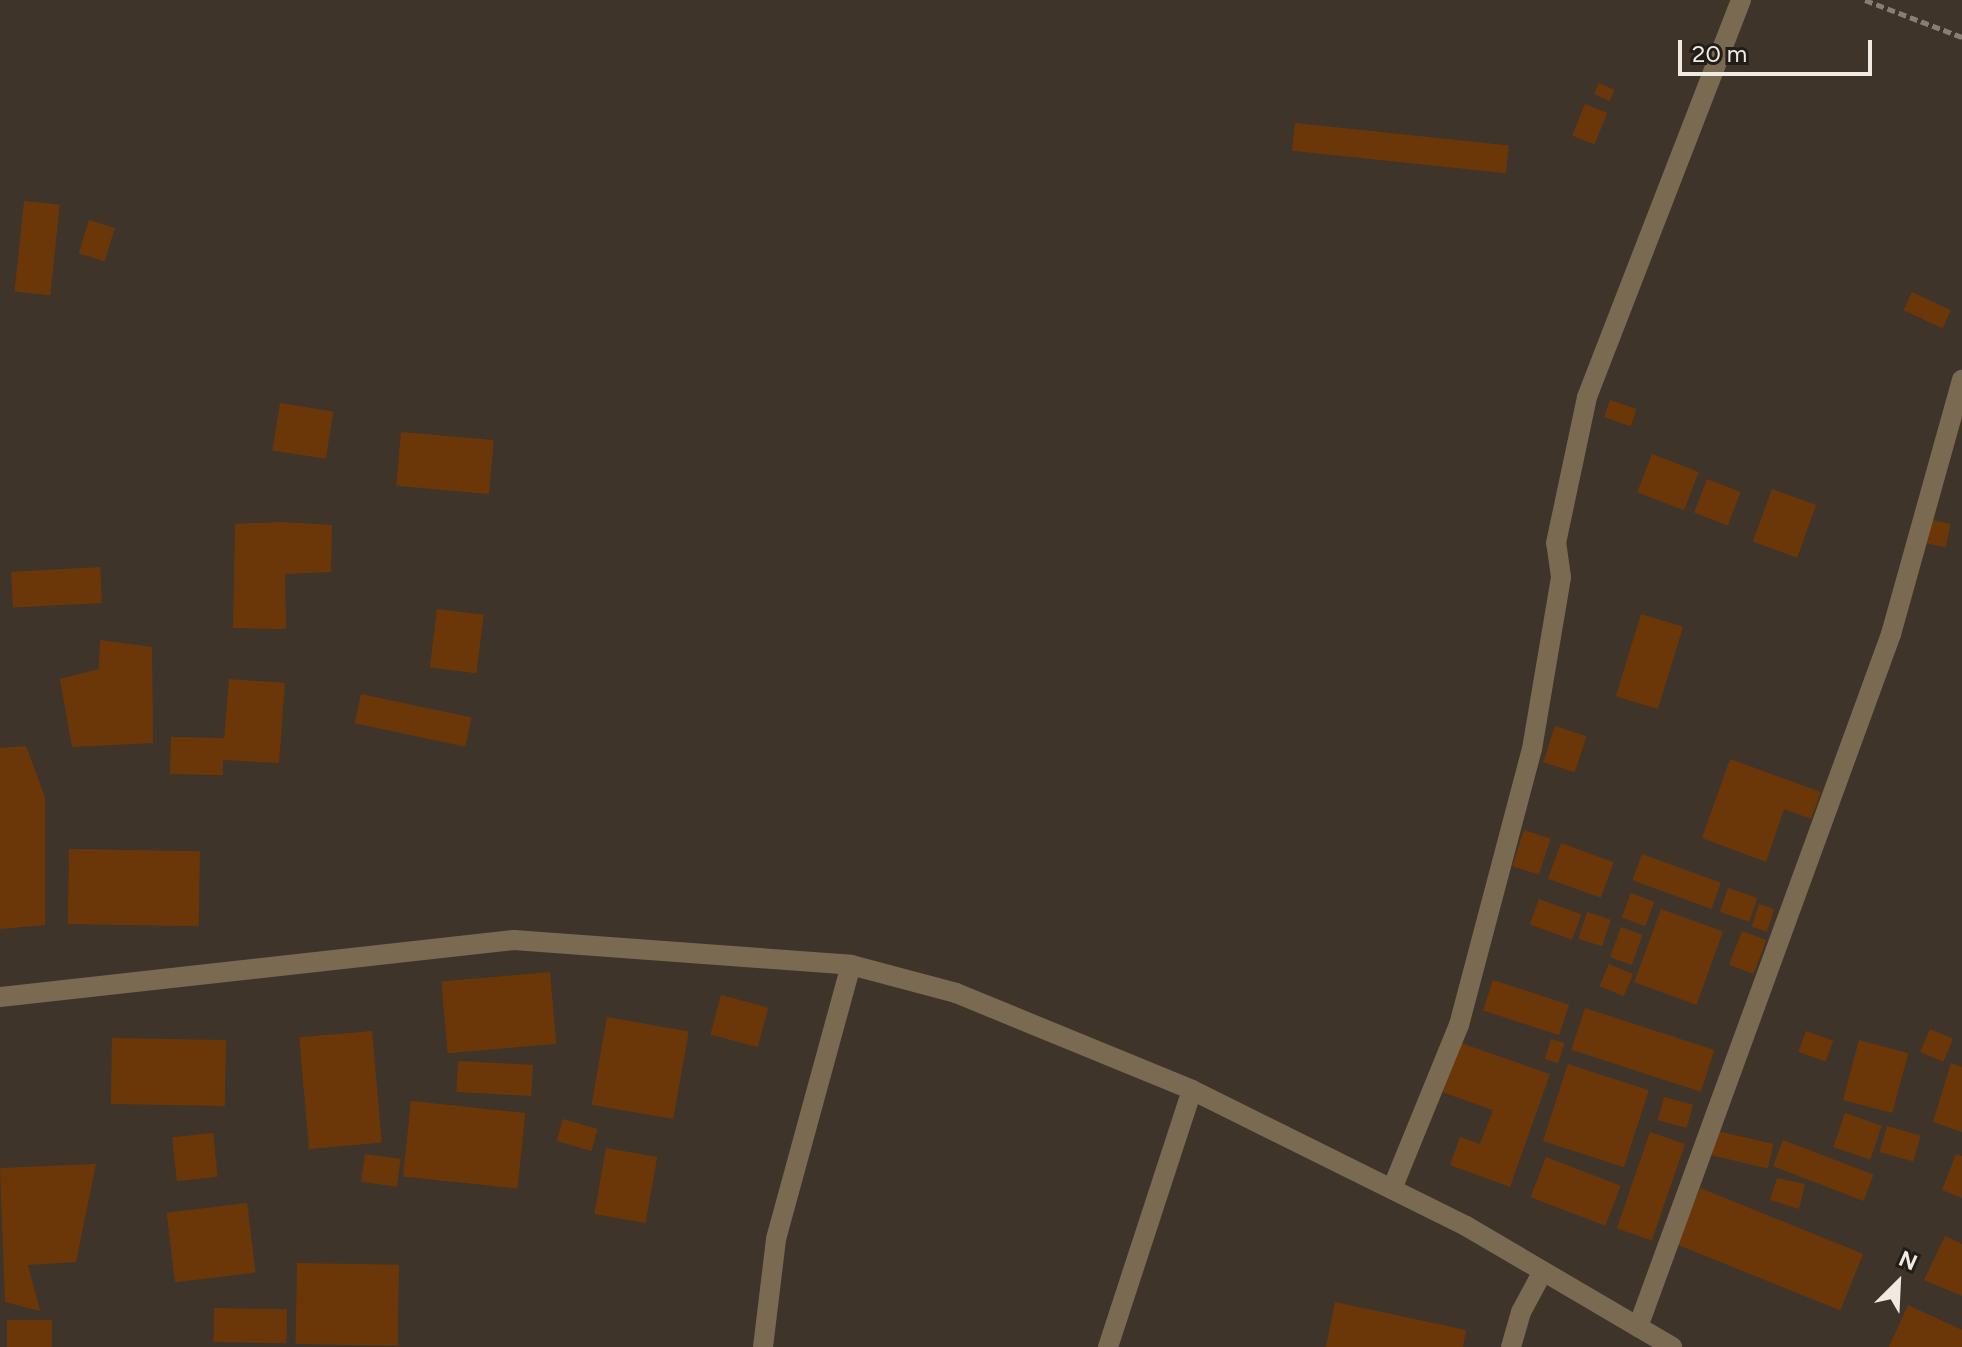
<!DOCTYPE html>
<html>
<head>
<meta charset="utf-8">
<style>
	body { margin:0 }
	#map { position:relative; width:1962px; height:1347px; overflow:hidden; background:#3f342a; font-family:Figtree,sans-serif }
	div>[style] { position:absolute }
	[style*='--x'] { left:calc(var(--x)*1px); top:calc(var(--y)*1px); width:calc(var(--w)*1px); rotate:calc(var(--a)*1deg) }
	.building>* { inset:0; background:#6c3708; transform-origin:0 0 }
	.path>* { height:5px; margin-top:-2.5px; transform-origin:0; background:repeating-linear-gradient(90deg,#877e75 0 8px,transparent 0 12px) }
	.lane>* { height:20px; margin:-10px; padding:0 10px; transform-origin:10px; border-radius:10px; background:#7b6a52 }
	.street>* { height:20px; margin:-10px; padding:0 10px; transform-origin:10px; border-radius:10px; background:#7b6a52 }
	span { translate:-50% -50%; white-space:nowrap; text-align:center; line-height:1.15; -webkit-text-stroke:7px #221d18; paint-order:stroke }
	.north { position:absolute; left:1858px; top:1243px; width:80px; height:80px; -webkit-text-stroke:6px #221d18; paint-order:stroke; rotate:24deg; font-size:22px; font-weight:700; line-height:32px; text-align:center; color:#f0eae3 }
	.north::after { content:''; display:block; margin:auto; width:28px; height:36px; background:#f0eae3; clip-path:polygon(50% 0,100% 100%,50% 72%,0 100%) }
	.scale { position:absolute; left:1678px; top:40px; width:194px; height:36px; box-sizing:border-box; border:4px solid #f0eae3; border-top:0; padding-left:10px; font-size:24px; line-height:28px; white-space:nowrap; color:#f0eae3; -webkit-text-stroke:6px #221d18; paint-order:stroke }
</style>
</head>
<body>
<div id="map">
	<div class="building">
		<div style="left:1599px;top:83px;width:17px;height:12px;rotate:24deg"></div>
		<div style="left:1585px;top:104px;width:24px;height:34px;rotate:22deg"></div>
		<div style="left:1295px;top:123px;width:215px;height:28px;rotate:6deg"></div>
		<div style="left:24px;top:201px;width:36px;height:91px;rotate:6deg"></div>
		<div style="left:89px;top:220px;width:27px;height:35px;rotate:17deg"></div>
		<div style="left:1912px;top:292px;width:43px;height:20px;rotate:25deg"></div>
		<div style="left:1610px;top:400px;width:28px;height:18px;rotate:19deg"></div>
		<div style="left:280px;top:403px;width:54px;height:48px;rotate:9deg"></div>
		<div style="left:401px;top:432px;width:93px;height:54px;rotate:5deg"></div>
		<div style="left:1652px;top:454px;width:50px;height:41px;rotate:21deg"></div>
		<div style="left:1707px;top:479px;width:36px;height:36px;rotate:21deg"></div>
		<div style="left:1772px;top:489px;width:47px;height:56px;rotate:20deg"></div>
		<div style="left:1932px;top:520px;width:19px;height:24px;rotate:12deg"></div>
		<div style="clip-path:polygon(282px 522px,332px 525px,331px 572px,285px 574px,286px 629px,233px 628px,235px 524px)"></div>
		<div style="left:100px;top:567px;width:36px;height:89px;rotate:87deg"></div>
		<div style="left:437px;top:609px;width:47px;height:59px;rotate:7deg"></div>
		<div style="left:1641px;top:614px;width:44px;height:86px;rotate:17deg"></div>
		<div style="clip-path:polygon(100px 640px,152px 647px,153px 743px,72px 747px,60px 679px,99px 669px)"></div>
		<div style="clip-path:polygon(229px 679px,285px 683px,279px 763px,223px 760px,223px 775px,170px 774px,171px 737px,224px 738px)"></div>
		<div style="left:361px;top:694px;width:113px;height:30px;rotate:12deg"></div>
		<div style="left:1555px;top:726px;width:33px;height:38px;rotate:18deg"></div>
		<div style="clip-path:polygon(26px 746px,45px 797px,45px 925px,0 929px,0 748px)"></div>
		<div style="clip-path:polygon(1730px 759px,1821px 792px,1811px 819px,1784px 809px,1766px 862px,1702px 838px)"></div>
		<div style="left:1524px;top:830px;width:28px;height:38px;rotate:18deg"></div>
		<div style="left:1561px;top:843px;width:56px;height:38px;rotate:20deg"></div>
		<div style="left:69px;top:849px;width:131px;height:75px;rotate:1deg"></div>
		<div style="left:1642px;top:854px;width:84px;height:28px;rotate:20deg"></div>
		<div style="left:1728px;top:888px;width:31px;height:25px;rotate:19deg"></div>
		<div style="left:1631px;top:893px;width:25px;height:26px;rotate:21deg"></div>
		<div style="left:1539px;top:899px;width:45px;height:27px;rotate:20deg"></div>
		<div style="left:1759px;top:904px;width:16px;height:24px;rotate:18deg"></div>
		<div style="left:1661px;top:909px;width:66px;height:78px;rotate:20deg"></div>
		<div style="left:1587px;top:912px;width:25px;height:28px;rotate:18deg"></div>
		<div style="left:1621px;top:927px;width:23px;height:32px;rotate:20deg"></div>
		<div style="left:1742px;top:931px;width:26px;height:36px;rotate:21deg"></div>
		<div style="left:1609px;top:964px;width:26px;height:24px;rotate:23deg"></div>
		<div style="left:550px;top:972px;width:72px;height:109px;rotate:85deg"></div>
		<div style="left:1493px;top:980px;width:80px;height:32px;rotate:18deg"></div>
		<div style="left:721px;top:995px;width:49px;height:41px;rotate:15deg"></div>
		<div style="left:1585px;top:1008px;width:136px;height:44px;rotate:18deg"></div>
		<div style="left:607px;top:1017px;width:83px;height:89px;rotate:10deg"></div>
		<div style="left:1930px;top:1029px;width:25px;height:25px;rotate:23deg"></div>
		<div style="left:372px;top:1031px;width:112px;height:73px;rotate:85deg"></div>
		<div style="left:1806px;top:1031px;width:29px;height:22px;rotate:20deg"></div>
		<div style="left:112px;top:1038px;width:114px;height:66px;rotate:1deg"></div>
		<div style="left:1551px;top:1039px;width:14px;height:21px;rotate:17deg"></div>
		<div style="left:1859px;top:1040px;width:51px;height:62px;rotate:15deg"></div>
		<div style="clip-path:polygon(1461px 1043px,1550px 1074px,1510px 1187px,1450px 1165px,1460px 1137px,1480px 1144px,1493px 1110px,1442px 1092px)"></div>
		<div style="left:458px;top:1061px;width:75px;height:31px;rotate:3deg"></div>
		<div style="clip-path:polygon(1951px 1063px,1962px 1067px,1962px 1132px,1933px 1122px)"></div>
		<div style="left:1568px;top:1064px;width:85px;height:81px;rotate:18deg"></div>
		<div style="left:1664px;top:1097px;width:30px;height:24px;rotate:15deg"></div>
		<div style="left:411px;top:1101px;width:115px;height:76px;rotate:6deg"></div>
		<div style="left:1845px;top:1113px;width:39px;height:36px;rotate:19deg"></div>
		<div style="left:563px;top:1119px;width:36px;height:23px;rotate:16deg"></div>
		<div style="left:1887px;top:1126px;width:35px;height:27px;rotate:16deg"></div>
		<div style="left:1717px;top:1131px;width:58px;height:25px;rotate:13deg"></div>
		<div style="left:1650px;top:1132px;width:37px;height:102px;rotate:19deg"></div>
		<div style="left:213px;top:1133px;width:44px;height:41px;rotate:84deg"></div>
		<div style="left:1783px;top:1140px;width:97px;height:28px;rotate:21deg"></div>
		<div style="left:606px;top:1148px;width:52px;height:67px;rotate:10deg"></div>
		<div style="left:365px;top:1154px;width:36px;height:28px;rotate:8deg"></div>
		<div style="clip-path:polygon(1956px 1154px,1962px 1156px,1962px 1198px,1942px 1190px)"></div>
		<div style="left:1546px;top:1157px;width:80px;height:43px;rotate:21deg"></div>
		<div style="clip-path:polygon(96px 1164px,76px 1262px,28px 1265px,40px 1311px,5px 1302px,0 1168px)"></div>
		<div style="clip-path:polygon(1777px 1178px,1805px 1184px,1799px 1209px,1770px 1200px)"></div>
		<div style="left:1700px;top:1188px;width:176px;height:61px;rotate:22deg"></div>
		<div style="left:247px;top:1203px;width:70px;height:81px;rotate:83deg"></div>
		<div style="clip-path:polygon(1945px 1236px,1962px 1244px,1962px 1296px,1924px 1280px)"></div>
		<div style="left:297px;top:1263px;width:102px;height:81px;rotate:1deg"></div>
		<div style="clip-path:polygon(1335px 1302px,1466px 1330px,1463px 1347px,1326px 1347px)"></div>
		<div style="clip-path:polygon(1908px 1305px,1962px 1330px,1962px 1347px,1889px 1347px)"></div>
		<div style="left:214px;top:1308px;width:73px;height:34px;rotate:1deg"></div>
		<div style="left:7px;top:1320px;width:45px;height:27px"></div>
	</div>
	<div class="path">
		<div style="--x:1865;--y:0;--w:104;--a:20.9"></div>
	</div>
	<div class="lane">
		<div style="--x:1108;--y:1347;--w:270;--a:-71.9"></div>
		<div style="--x:1511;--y:1347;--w:36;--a:-74"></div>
		<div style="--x:1521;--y:1312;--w:44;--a:-61.7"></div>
	</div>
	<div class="street">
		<div style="--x:0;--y:997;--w:517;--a:-6.33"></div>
		<div style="--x:514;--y:940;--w:338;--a:4.2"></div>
		<div style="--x:851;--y:965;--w:109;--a:14.9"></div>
		<div style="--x:956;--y:993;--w:255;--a:22.3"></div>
		<div style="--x:1192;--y:1090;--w:306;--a:26.4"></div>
		<div style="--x:1466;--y:1226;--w:239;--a:30.4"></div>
		<div style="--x:1392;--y:1189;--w:177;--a:-67.8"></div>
		<div style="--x:1459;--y:1025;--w:285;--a:-75.2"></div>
		<div style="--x:1532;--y:749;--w:174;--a:-80.4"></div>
		<div style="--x:1561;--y:577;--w:34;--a:-98"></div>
		<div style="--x:1556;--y:543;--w:149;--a:-78"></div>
		<div style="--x:1587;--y:397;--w:426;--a:-68.8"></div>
		<div style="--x:1638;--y:1327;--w:738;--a:-69.94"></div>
		<div style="--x:1891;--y:634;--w:264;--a:-74.4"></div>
		<div style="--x:763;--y:1347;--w:109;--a:-83.1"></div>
		<div style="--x:776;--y:1239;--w:284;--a:-74.7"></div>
	</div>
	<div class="north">N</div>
	<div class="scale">20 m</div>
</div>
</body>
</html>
